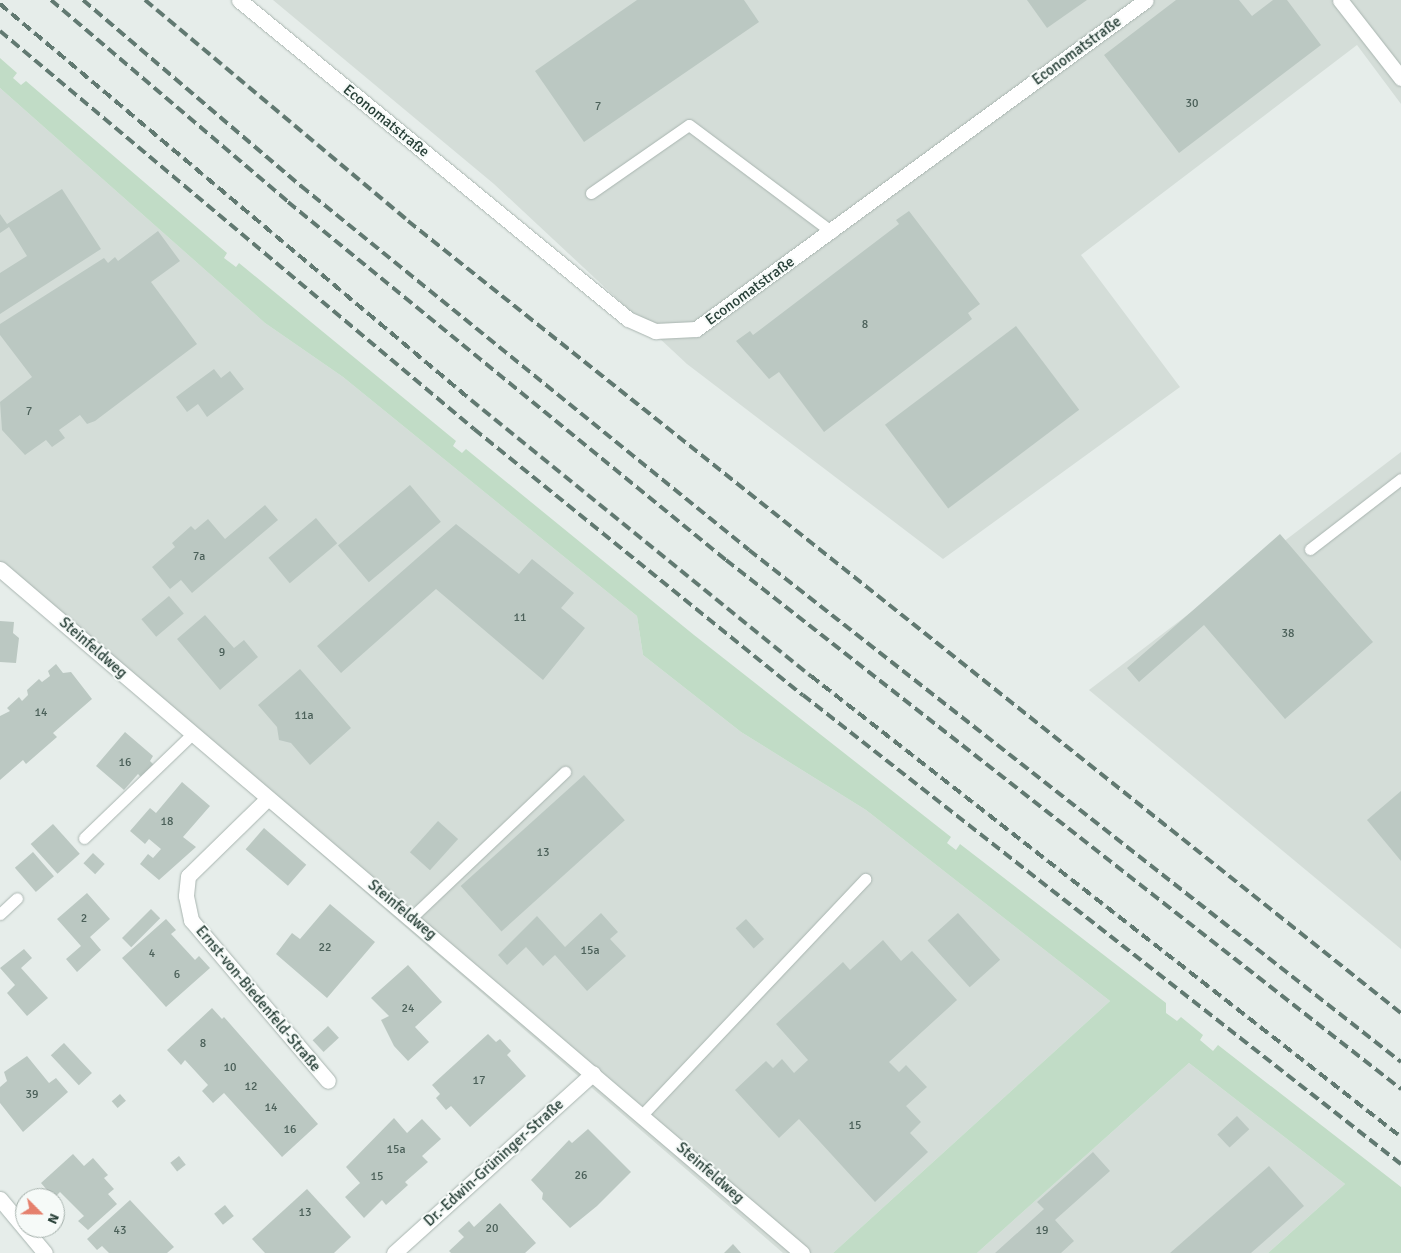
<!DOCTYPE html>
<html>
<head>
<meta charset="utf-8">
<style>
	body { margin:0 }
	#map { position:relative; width:1401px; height:1253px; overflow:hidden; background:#e6edea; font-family:Signika,sans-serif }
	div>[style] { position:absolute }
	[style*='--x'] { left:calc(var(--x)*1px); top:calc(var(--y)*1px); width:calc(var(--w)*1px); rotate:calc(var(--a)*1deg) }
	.built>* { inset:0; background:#d4ddd8 }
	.green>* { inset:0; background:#c1dcc6 }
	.building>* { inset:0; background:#bbc8c2; transform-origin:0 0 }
	.roads { filter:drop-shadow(0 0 1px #a9b5b0) drop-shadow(0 0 1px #a9b5b0) }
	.service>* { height:11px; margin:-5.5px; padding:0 5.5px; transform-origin:5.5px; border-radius:5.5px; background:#fff }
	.minor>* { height:15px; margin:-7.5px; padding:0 7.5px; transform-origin:7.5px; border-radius:7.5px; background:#fff }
	.rail>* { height:4px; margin-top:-2px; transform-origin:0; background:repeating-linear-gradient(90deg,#617971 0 10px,transparent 0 15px) }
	span { translate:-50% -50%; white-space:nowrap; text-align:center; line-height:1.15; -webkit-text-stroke:4px #f6faf8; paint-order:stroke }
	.number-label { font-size:12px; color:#4b6059 }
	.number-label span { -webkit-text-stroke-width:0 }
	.street-label { font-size:15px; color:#263e36 }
	.north { position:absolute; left:15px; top:1188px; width:50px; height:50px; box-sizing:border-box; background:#f6faf8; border:1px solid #a3afaa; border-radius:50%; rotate:113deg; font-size:14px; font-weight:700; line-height:20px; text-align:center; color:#263e36 }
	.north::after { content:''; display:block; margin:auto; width:18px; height:22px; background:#e5806d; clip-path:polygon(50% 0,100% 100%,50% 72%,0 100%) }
</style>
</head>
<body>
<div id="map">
	<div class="built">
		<div style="clip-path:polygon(273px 0,1401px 0,1401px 104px,1357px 45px,1081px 255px,1180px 387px,943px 559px,687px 364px,494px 184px)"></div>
		<div style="clip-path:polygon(0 88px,265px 323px,343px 377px,637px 616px,643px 655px,741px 732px,866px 810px,1110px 1001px,833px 1253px,783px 1253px,0 577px)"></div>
		<div style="clip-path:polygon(1401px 452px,1401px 949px,1089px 690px)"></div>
		<div style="clip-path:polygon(1189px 1063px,1345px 1184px,1268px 1253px,977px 1253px)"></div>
	</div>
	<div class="green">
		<div style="clip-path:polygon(0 58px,17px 73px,13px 78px,21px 85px,26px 81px,227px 253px,224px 258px,236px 267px,239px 263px,456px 441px,453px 446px,462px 453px,466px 449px,694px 635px,951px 837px,947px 843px,956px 850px,960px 844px,1166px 1003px,1166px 1013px,1177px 1021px,1181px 1017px,1203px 1035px,1200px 1040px,1213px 1051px,1218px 1045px,1401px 1187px,1401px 1253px,1268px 1253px,1345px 1184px,1189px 1063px,977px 1253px,833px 1253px,1110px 1001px,866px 810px,741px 732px,643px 655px,637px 616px,343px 377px,265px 323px,0 88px)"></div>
	</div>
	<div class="building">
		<div style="clip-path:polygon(637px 0,744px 0,759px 22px,584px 142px,535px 71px)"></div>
		<div style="clip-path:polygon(1027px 0,1087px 0,1047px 28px)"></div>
		<div style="clip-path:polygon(1176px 0,1239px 0,1252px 16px,1273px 0,1287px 0,1321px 45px,1179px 153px,1104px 55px)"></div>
		<div style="clip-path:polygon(62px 189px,101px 249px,0 314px,0 273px,27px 256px,9px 227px,0 233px,0 214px,7px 224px)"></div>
		<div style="clip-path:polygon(909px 211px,980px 304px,968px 313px,972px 319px,824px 432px,779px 372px,769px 379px,736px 341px,750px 331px,753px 335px,899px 224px,896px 220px)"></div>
		<div style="clip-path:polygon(158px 231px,180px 261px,151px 282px,197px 344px,95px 421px,87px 424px,80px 415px,59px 430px,65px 438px,52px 447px,46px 440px,25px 455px,2px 430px,0 402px,32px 377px,0 335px,0 324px,104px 258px,108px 263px,115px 257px,118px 261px)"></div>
		<div style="left:1016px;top:326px;width:105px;height:164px;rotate:53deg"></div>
		<div style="clip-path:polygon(214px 369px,221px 378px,230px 371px,244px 389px,207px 417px,198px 404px,187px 412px,176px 397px)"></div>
		<div style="left:410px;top:485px;width:48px;height:94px;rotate:50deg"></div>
		<div style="clip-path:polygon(265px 505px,278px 520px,192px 593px,181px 580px,170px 589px,152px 567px,175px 547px,172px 543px,191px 526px,195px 530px,208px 519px,225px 539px)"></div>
		<div style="left:316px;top:518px;width:33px;height:62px;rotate:50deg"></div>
		<div style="clip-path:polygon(456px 524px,519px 574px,532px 559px,574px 593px,561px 608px,585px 628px,543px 680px,436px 589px,341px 673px,317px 646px)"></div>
		<div style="clip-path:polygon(1280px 534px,1373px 642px,1285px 719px,1204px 625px,1139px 682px,1127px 668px)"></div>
		<div style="left:169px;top:596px;width:23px;height:36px;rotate:50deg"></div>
		<div style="clip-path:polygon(205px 615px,234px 648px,244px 640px,258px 657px,220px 690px,177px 639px)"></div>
		<div style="clip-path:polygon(0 621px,14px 622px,13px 633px,19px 638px,16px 663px,0 662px)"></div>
		<div style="clip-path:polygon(56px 664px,63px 673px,71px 672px,92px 699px,53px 733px,57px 737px,26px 764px,23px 760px,0 780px,0 716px,10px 711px,7px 708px,19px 697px,22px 701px,28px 695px,27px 690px,39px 679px,42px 682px,50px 676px,48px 671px)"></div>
		<div style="clip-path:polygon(300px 669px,351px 728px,310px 765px,291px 743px,279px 740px,277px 727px,258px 705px)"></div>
		<div style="clip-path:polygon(125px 732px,153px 756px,150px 761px,154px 765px,143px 779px,138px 774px,124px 790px,96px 766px)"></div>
		<div style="left:584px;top:775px;width:61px;height:166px;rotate:48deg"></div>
		<div style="clip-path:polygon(182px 782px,210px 806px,183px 837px,196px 847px,159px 880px,140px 864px,148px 854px,153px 858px,161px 849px,149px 839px,145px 844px,130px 831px,150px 808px,156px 813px)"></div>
		<div style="clip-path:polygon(1401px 791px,1401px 861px,1367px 820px)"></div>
		<div style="left:438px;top:821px;width:27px;height:42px;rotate:42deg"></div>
		<div style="left:53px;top:824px;width:40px;height:30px;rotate:48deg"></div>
		<div style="left:264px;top:828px;width:56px;height:28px;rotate:41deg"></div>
		<div style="left:33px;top:852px;width:32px;height:24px;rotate:49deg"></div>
		<div style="left:93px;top:853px;width:16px;height:14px;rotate:43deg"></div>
		<div style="clip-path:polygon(87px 893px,110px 919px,90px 937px,101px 950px,77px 972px,66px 959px,81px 946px,57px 919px)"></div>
		<div style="clip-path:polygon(330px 904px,375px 942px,327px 998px,276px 954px,292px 933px,300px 939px)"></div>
		<div style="left:151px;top:909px;width:13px;height:41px;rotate:45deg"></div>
		<div style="clip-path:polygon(601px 913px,618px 932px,610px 939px,626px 956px,587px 991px,555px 955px,543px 966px,526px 947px,507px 965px,498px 955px,537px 916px,565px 947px)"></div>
		<div style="left:958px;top:913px;width:63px;height:41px;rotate:48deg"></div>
		<div style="clip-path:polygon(166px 919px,176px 930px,171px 934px,195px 960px,199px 956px,210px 968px,166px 1007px,122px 958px)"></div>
		<div style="left:746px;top:919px;width:27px;height:14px;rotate:48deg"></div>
		<div style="clip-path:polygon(883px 940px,901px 961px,912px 951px,957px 1000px,889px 1062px,899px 1072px,906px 1065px,927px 1087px,906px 1106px,921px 1122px,910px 1133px,928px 1152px,875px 1202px,799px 1119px,779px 1138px,735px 1090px,766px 1061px,773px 1068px,782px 1059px,794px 1073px,808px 1060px,776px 1024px,843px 962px,850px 970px)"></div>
		<div style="clip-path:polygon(24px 949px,32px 958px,21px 968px,48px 998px,27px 1016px,7px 993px,15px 985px,0 968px)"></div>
		<div style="clip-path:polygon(408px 965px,442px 1002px,415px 1027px,429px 1042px,408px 1061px,394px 1046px,381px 1020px,389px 1016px,371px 998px)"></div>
		<div style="clip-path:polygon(212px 1008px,222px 1019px,224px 1017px,318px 1124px,282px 1157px,224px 1093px,213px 1103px,202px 1091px,208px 1085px,185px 1060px,181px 1065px,167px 1050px)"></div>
		<div style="left:328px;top:1026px;width:16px;height:21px;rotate:47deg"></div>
		<div style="clip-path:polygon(488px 1034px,496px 1042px,500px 1039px,511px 1051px,507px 1055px,526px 1076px,470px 1127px,451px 1106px,446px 1110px,436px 1098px,440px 1094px,432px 1085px)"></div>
		<div style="left:64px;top:1043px;width:41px;height:18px;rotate:47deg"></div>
		<div style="clip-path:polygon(27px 1056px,49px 1083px,56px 1078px,68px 1092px,23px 1132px,0 1103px,0 1087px,7px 1081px,4px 1072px)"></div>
		<div style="left:120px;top:1094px;width:9px;height:11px;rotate:49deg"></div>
		<div style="left:1237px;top:1116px;width:18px;height:27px;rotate:47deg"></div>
		<div style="clip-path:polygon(394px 1118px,407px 1133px,422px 1119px,441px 1139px,422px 1156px,428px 1162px,405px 1182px,408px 1185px,386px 1205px,382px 1200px,364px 1218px,345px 1197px,360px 1183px,346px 1167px)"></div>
		<div style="clip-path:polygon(588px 1129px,631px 1172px,597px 1206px,570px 1228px,542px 1199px,543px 1193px,531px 1180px,569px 1140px,572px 1143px)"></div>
		<div style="clip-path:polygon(1093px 1152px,1110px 1171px,1055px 1220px,1074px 1241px,1061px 1253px,995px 1253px,1044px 1209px,1037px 1202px)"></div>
		<div style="clip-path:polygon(73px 1154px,84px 1166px,93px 1158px,108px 1175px,104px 1178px,114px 1189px,108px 1194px,117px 1204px,88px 1230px,78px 1221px,84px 1216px,60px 1192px,54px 1198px,41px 1183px)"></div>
		<div style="left:179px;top:1156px;width:11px;height:11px;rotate:52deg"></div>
		<div style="clip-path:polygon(1269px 1166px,1304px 1206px,1251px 1253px,1170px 1253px)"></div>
		<div style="clip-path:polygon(307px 1189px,351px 1237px,334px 1253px,265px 1253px,252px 1239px)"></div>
		<div style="clip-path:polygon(130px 1200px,174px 1247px,167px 1253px,109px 1253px,102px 1246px,97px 1250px,87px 1239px)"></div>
		<div style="clip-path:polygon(500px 1203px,536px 1243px,525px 1253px,451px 1253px,449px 1251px,464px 1237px,458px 1231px,469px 1221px,474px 1227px)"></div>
		<div style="left:225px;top:1205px;width:14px;height:14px;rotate:51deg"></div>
		<div style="clip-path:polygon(733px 1244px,741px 1253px,724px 1253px)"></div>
	</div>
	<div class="roads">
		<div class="service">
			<div style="--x:591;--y:193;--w:119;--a:-34.8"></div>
			<div style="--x:689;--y:125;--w:179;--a:36.8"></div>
			<div style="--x:1310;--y:549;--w:115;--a:-37.6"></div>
			<div style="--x:84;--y:838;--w:150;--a:-43.9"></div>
			<div style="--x:0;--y:914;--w:23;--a:-43"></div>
			<div style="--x:412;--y:917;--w:211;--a:-43.5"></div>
			<div style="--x:642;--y:1115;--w:325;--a:-46.6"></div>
		</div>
		<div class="minor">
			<div style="--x:239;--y:0;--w:503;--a:39.35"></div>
			<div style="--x:628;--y:319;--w:30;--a:24"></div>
			<div style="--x:655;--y:331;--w:41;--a:-2.8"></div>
			<div style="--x:696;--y:329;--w:557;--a:-36.17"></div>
			<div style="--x:1340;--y:0;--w:99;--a:52"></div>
			<div style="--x:0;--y:569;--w:1054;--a:40.46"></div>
			<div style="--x:267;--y:799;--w:110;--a:135.7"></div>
			<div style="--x:188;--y:876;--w:20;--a:96"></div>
			<div style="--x:186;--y:896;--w:25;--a:78"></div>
			<div style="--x:191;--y:920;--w:211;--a:49.6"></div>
			<div style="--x:0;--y:1199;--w:70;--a:50.2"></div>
			<div style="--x:394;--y:1253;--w:268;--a:-42.1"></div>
		</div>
	</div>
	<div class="rail">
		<div style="--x:51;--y:0;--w:311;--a:40.4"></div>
		<div style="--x:288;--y:202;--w:566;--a:39.26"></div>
		<div style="--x:726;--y:560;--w:858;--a:38.09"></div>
		<div style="--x:83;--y:0;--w:287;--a:40.5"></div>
		<div style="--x:301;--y:186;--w:577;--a:39.09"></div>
		<div style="--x:749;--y:550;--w:829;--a:38.14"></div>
		<div style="--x:145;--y:0;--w:344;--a:40"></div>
		<div style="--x:408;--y:221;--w:1270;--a:38.58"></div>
		<div style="--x:0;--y:4;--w:615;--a:40.06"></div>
		<div style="--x:471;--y:400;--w:438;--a:39.1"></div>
		<div style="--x:811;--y:676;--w:749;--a:38"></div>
		<div style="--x:0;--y:31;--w:619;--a:40.02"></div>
		<div style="--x:474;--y:429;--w:423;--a:39"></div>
		<div style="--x:803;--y:695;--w:760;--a:38.11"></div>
	</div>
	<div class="number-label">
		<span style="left:1192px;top:104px">30</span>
		<span style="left:598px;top:107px">7</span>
		<span style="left:865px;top:325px">8</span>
		<span style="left:29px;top:412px">7</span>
		<span style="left:199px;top:557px">7a</span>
		<span style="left:520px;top:618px">11</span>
		<span style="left:1288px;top:634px">38</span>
		<span style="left:222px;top:653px">9</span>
		<span style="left:41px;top:713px">14</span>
		<span style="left:304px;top:716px">11a</span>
		<span style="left:125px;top:763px">16</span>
		<span style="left:167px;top:822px">18</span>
		<span style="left:543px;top:853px">13</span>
		<span style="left:84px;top:919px">2</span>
		<span style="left:325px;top:948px">22</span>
		<span style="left:590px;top:951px">15a</span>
		<span style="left:152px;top:954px">4</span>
		<span style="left:177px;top:975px">6</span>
		<span style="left:408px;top:1009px">24</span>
		<span style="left:203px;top:1044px">8</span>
		<span style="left:230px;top:1068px">10</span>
		<span style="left:479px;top:1081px">17</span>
		<span style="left:251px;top:1087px">12</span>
		<span style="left:32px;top:1095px">39</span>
		<span style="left:271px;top:1108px">14</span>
		<span style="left:855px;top:1126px">15</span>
		<span style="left:290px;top:1130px">16</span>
		<span style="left:396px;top:1150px">15a</span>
		<span style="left:581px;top:1176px">26</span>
		<span style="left:377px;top:1177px">15</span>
		<span style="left:305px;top:1213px">13</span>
		<span style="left:492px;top:1229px">20</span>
		<span style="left:120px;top:1231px">43</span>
		<span style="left:1042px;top:1231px">19</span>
	</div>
	<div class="street-label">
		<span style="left:1077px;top:51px;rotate:-36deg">Economatstraße</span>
		<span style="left:386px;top:121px;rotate:39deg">Economatstraße</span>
		<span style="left:750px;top:291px;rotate:-36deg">Economatstraße</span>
		<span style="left:93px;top:648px;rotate:41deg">Steinfeldweg</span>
		<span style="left:402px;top:910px;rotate:40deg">Steinfeldweg</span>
		<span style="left:258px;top:999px;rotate:50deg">Ernst-von-Biedenfeld-Straße</span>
		<span style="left:494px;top:1163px;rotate:-42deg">Dr.-Edwin-Grüninger-Straße</span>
		<span style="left:710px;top:1173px;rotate:41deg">Steinfeldweg</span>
	</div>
	<div class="north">N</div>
</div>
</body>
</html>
